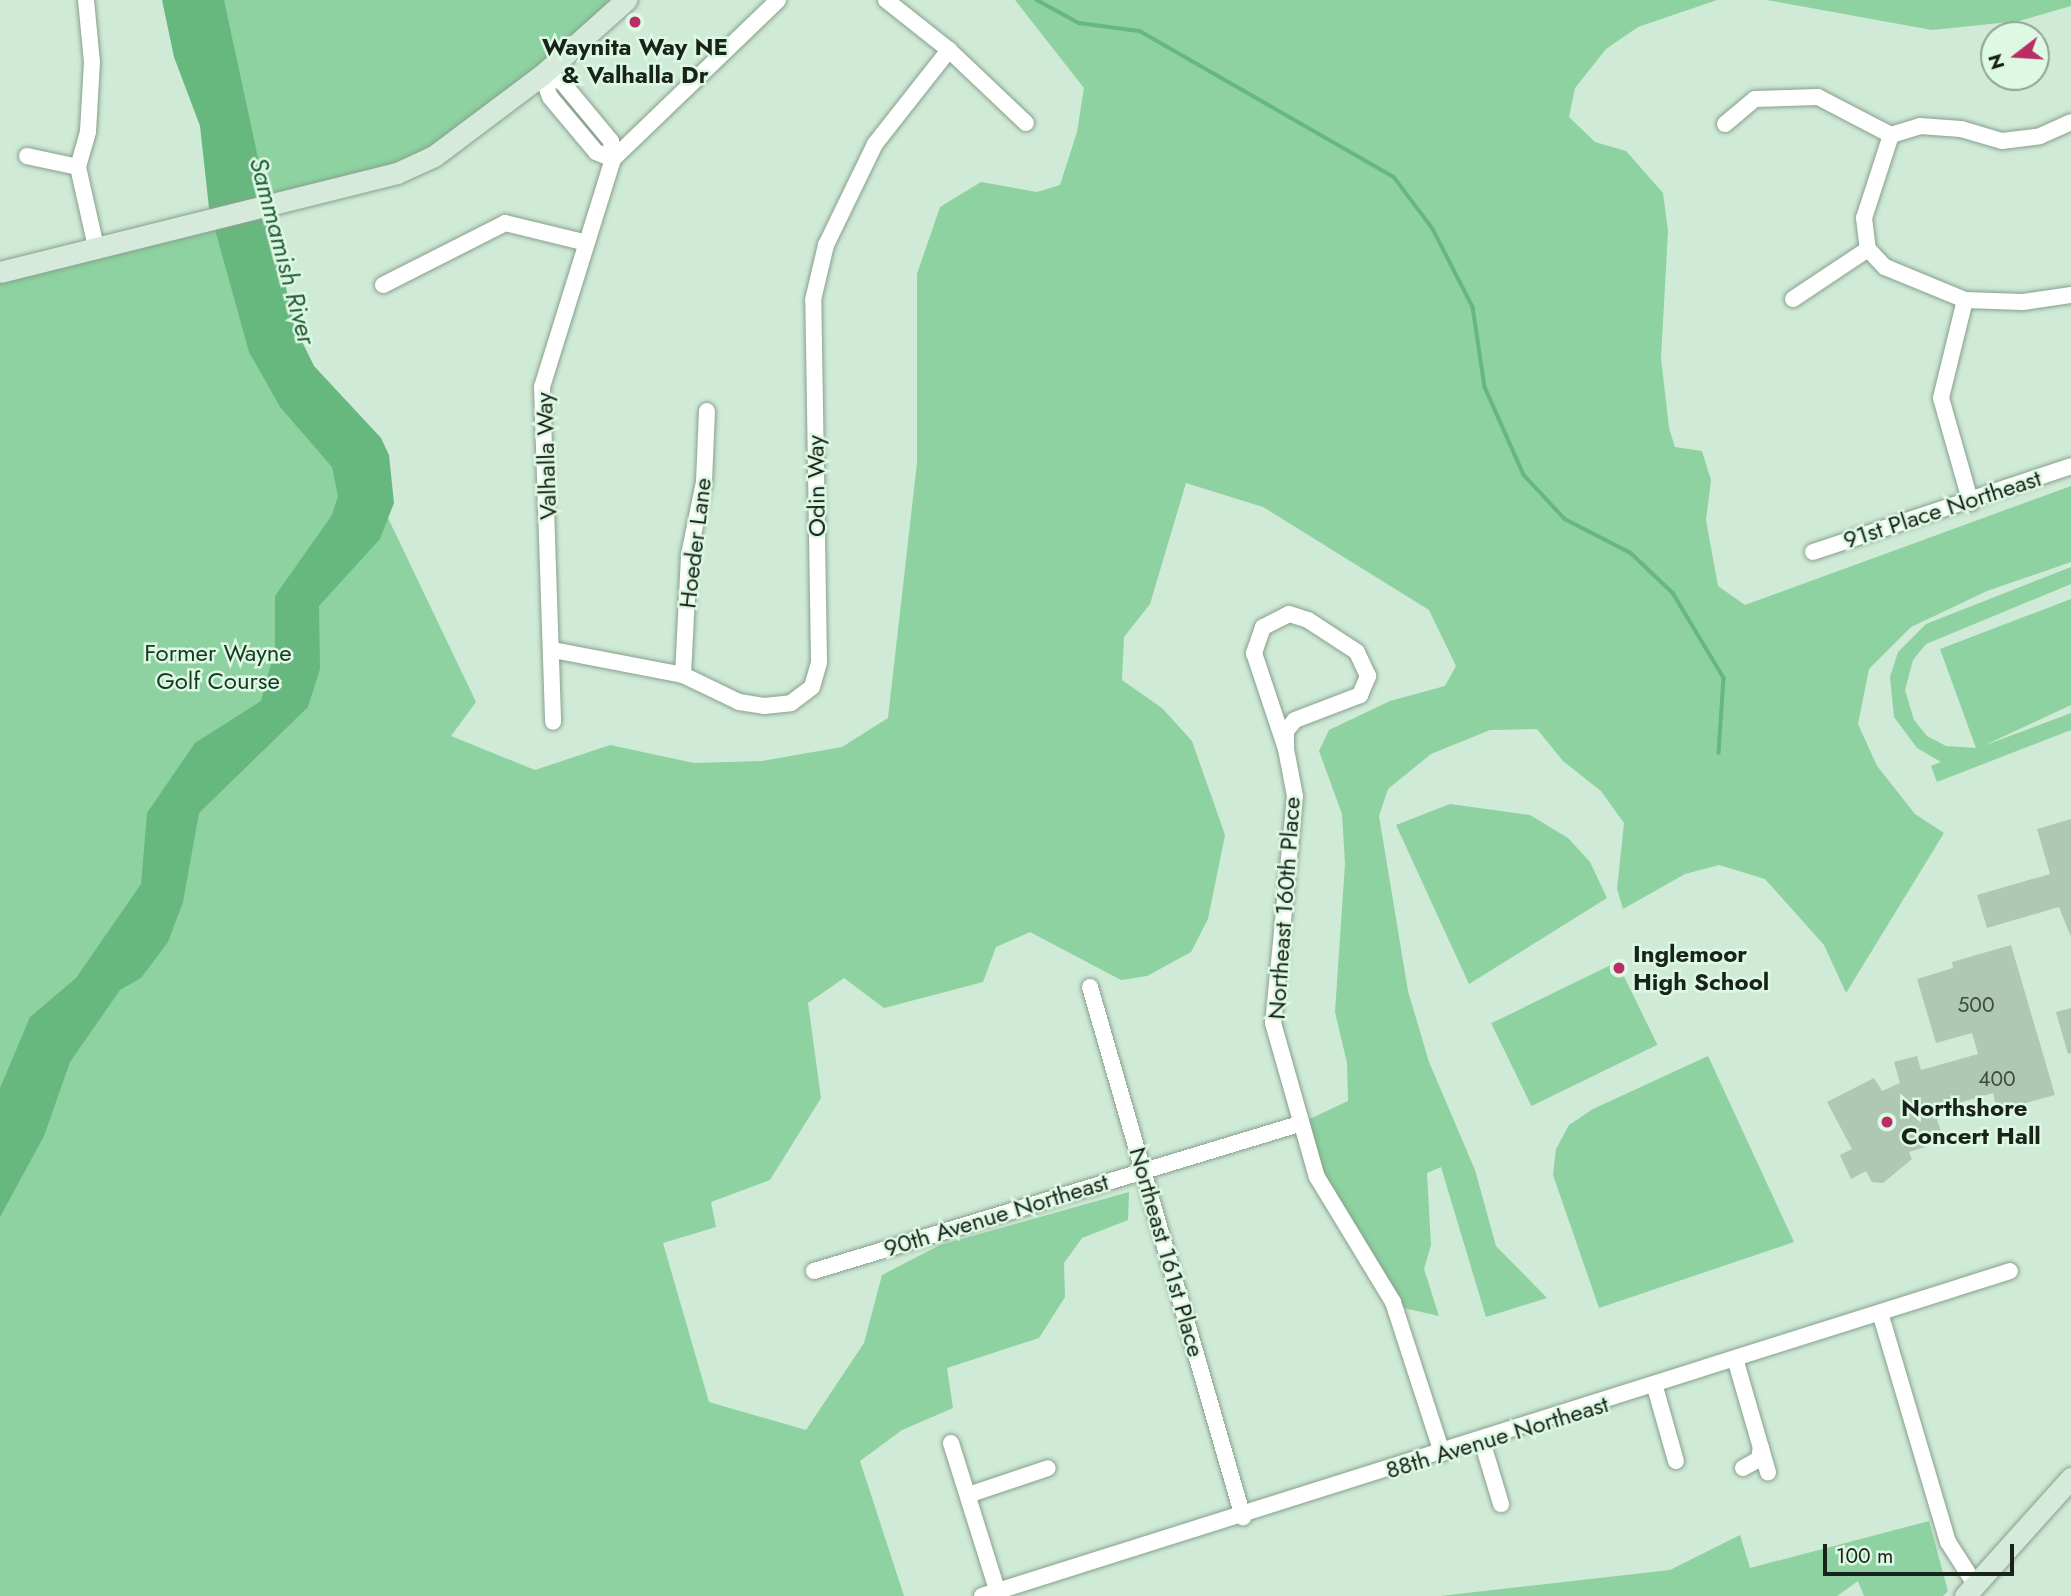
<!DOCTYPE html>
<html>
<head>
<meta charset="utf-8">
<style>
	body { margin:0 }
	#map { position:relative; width:2071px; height:1596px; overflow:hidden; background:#cfead6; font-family:Jost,sans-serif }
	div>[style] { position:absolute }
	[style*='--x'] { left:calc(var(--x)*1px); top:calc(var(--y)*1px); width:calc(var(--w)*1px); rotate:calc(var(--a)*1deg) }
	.green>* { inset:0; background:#8dd2a0; transform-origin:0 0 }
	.water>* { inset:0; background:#67b87f }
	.stream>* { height:3.5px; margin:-1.75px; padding:0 1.75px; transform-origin:1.75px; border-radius:1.75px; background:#67b87f }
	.building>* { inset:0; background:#aec8b4 }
	.roads { filter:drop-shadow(0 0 2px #87a08d) drop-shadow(0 0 2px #87a08d) }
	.minor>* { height:16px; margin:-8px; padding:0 8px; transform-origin:8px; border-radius:8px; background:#fff }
	.secondary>* { height:21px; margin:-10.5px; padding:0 10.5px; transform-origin:10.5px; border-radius:10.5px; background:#d6eadc }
	.dots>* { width:19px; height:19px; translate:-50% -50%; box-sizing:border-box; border:4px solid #ddf8e3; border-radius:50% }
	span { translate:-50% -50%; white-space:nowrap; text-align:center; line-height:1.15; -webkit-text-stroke:5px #ddf8e3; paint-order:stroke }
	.number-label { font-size:21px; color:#3e4c41 }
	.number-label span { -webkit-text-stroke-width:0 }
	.poi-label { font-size:24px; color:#19231b; font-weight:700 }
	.left { translate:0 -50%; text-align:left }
	.street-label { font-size:24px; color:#19231b }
	.park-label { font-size:24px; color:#163921 }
	.water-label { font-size:26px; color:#235d37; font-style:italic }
	.north { position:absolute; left:1980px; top:21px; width:70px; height:70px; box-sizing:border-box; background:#ddf8e3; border:2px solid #8fa393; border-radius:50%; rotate:253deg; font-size:19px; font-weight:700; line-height:28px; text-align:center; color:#19231b }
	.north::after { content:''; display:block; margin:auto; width:24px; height:32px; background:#b92d64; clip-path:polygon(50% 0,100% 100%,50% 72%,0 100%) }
	.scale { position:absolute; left:1823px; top:1544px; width:191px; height:32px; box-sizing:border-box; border:4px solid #19231b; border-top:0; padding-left:9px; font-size:21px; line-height:24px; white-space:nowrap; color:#19231b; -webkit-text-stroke:5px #ddf8e3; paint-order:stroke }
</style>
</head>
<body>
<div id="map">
	<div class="green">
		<div style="clip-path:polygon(189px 0,627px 0,434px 156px,240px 210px)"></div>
		<div style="clip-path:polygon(1015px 0,1765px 0,1717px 0,1638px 27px,1606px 49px,1575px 88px,1569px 117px,1595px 142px,1626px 151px,1663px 193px,1668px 231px,1661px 358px,1669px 428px,1675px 447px,1702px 451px,1711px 480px,1706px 520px,1718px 586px,1745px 605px,2071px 486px,2071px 562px,1987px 591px,1911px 627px,1869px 669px,1858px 724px,1877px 766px,1915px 814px,1944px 833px,1846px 993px,1824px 945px,1765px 879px,1719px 865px,1685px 874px,1623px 909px,1617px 889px,1624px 823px,1601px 791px,1563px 761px,1537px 729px,1490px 730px,1431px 754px,1388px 789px,1379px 816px,1408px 991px,1429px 1062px,1475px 1170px,1496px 1246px,1547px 1298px,1486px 1317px,1441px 1167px,1427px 1173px,1431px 1245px,1424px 1269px,1439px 1316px,1395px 1306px,1317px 1177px,1299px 1124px,1348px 1101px,1347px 1063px,1335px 1012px,1345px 864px,1342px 814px,1319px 751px,1329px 730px,1390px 701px,1445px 686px,1456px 666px,1429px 610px,1263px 507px,1186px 483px,1150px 604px,1124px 637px,1122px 680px,1162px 708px,1192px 741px,1225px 835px,1208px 919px,1191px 952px,1147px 976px,1121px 980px,1030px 932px,996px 947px,983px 982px,884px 1008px,844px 978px,808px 1003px,821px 1098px,770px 1180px,711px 1202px,716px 1227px,663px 1243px,709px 1402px,806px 1430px,864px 1343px,882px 1275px,940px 1245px,1129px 1192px,1128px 1220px,1082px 1238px,1064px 1263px,1065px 1297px,1039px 1338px,947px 1368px,953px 1408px,902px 1430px,860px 1461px,904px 1596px,0 1596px,0 282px,238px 211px,261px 281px,366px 472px,476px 702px,451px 736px,535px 770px,610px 745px,694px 763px,762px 761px,842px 747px,888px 718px,917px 463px,917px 274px,940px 207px,981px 182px,1037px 192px,1060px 185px,1077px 132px,1084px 88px)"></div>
		<div style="clip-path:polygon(1767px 0,2071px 0,2071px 6px,2019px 21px,1932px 30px)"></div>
		<div style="clip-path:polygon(2071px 567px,2071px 584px,1926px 644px,1913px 660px,1905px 690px,1914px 720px,1927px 736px,1946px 746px,1976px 748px,1940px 649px,2071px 599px,2071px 705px,1983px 746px,2071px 713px,2071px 730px,1937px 782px,1931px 766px,1941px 762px,1917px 748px,1894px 717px,1890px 677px,1898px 652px,1926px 624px)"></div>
		<div style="clip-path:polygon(1450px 804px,1530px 815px,1568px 838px,1590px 862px,1607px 898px,1469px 984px,1396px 825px)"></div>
		<div style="left:1617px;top:962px;width:92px;height:140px;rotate:64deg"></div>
		<div style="clip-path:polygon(1708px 1056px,1794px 1242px,1599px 1308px,1553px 1175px,1556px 1149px,1569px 1125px,1593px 1109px)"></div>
		<div style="clip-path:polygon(1929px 1521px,1948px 1591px,1943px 1596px,1864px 1596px,1858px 1581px,1837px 1596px,1440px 1596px,1670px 1570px,1740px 1535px,1750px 1568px)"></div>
	</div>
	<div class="water">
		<div style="clip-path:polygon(162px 0,224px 0,294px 325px,314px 366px,381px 438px,389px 455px,394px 503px,380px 539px,319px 606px,320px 669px,308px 707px,199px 813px,183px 902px,168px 942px,141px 978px,120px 990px,70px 1062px,44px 1136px,0 1217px,0 1088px,30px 1017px,76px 978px,141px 884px,147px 813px,195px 743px,261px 701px,275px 648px,275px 596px,332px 515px,338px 496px,332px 467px,280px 407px,249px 352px,209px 208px,200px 126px,174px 57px)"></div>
	</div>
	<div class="stream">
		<div style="--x:1037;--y:0;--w:48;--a:28.7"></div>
		<div style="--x:1079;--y:23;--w:62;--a:7.5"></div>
		<div style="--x:1140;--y:31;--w:293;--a:29.9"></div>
		<div style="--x:1394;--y:177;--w:65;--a:53.1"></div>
		<div style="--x:1433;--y:229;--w:88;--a:62.9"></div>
		<div style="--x:1473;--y:307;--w:81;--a:81.5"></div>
		<div style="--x:1485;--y:387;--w:96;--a:66.1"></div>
		<div style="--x:1524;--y:475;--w:60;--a:47"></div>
		<div style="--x:1565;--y:519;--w:74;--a:27.3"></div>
		<div style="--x:1631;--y:553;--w:58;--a:43.6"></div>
		<div style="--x:1673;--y:593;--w:99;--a:59"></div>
		<div style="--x:1724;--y:678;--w:75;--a:93.8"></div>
	</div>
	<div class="building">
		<div style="clip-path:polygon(2071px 819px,2071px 937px,2059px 907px,1987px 928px,1977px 895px,2050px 874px,2037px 829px)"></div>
		<div style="clip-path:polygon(2011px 945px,2055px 1095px,1997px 1111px,1993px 1093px,1934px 1110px,1944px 1141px,1909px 1152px,1912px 1159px,1883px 1183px,1872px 1182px,1866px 1171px,1851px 1179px,1840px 1155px,1852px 1149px,1827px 1102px,1874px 1078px,1882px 1091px,1900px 1083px,1894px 1062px,1917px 1056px,1921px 1070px,1978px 1054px,1972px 1033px,1936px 1043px,1917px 979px,1953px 968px,1952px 962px)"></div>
		<div style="clip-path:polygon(2071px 1008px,2071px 1053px,2068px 1054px,2056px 1012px)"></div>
	</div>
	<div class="roads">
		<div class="minor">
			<div style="--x:86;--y:0;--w:62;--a:84.5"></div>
			<div style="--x:92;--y:62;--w:70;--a:93.3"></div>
			<div style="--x:88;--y:132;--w:36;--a:106"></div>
			<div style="--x:78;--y:167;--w:86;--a:77.3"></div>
			<div style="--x:886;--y:0;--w:80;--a:38.4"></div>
			<div style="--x:949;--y:50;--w:106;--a:43.5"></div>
			<div style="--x:542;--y:75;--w:21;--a:19"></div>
			<div style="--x:562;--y:82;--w:77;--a:50.3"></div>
			<div style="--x:611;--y:141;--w:18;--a:84"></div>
			<div style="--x:613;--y:159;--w:239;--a:107.3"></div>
			<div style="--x:542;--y:387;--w:335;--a:88.1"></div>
			<div style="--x:542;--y:75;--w:23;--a:70"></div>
			<div style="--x:550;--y:97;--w:72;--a:50.1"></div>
			<div style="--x:596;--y:152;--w:18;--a:22"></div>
			<div style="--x:1725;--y:124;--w:39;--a:-40"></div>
			<div style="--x:1755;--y:99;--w:63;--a:-1.8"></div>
			<div style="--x:1818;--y:97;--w:82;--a:27.5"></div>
			<div style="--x:1891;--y:135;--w:87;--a:108"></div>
			<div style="--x:1864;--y:218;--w:31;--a:83"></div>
			<div style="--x:1868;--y:249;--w:25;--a:47"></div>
			<div style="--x:1885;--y:267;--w:87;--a:22.4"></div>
			<div style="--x:1965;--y:300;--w:58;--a:2"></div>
			<div style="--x:2023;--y:302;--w:49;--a:-8.3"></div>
			<div style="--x:1891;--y:135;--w:30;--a:-17"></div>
			<div style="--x:1920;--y:126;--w:41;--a:4.2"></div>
			<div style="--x:1961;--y:129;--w:43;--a:16.3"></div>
			<div style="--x:2002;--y:141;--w:38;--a:-7"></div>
			<div style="--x:2040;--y:136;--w:34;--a:-24"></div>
			<div style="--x:27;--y:156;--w:52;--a:12.2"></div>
			<div style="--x:613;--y:159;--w:229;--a:-43.9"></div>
			<div style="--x:383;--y:285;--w:137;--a:-26.9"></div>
			<div style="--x:505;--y:223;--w:84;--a:13.7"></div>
			<div style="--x:1793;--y:299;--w:90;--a:-33.7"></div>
			<div style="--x:1965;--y:300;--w:101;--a:103.8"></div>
			<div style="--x:1941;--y:398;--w:109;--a:74.1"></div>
			<div style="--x:1813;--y:552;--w:272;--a:-18.4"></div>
			<div style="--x:553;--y:650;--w:132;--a:10.9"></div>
			<div style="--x:683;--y:675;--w:62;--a:25.7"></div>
			<div style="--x:739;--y:702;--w:25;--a:9"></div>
			<div style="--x:764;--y:706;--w:27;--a:-6"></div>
			<div style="--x:791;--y:703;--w:26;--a:-37"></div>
			<div style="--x:812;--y:687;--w:26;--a:-74"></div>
			<div style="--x:819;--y:662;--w:362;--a:-90.9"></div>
			<div style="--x:813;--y:300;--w:57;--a:-76.7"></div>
			<div style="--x:826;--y:245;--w:112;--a:-64.1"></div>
			<div style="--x:875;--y:144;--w:120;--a:-51.8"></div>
			<div style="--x:683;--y:675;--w:120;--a:-87.1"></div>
			<div style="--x:689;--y:555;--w:75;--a:-78.4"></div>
			<div style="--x:704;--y:482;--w:71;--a:-87.6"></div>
			<div style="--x:1286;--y:749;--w:18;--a:-90"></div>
			<div style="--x:1286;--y:731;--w:14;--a:-51"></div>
			<div style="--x:1295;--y:720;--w:70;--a:-21"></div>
			<div style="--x:1360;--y:695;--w:21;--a:-67"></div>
			<div style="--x:1368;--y:676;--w:26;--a:-115"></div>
			<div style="--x:1357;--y:652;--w:59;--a:-146.9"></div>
			<div style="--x:1308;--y:620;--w:20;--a:-162"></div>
			<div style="--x:1289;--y:614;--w:29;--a:153"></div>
			<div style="--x:1263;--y:627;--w:28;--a:109"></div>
			<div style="--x:1254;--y:653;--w:101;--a:71.6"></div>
			<div style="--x:1286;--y:749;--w:48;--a:79.2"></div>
			<div style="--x:1295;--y:796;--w:228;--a:95.5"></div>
			<div style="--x:1273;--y:1023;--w:160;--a:74.1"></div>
			<div style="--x:1317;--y:1177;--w:146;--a:58.7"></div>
			<div style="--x:1393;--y:1302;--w:159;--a:72"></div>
			<div style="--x:1090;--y:987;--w:552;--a:73.9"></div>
			<div style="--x:814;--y:1271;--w:507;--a:-16.86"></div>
			<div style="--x:1881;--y:1316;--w:236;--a:73.5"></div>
			<div style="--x:1948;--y:1542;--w:50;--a:57.3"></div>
			<div style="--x:1736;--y:1362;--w:115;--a:73.8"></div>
			<div style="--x:1655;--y:1387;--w:77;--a:74.2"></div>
			<div style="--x:1482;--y:1441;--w:66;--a:73.2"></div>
			<div style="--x:951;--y:1443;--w:154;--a:72.6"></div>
			<div style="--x:1743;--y:1468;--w:18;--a:-29"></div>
			<div style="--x:1759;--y:1459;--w:12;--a:-81"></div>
			<div style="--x:968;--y:1495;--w:84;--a:-18.6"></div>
			<div style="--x:982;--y:1596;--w:1078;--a:-17.54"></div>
		</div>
		<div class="secondary">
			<div style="--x:0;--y:272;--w:409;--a:-14"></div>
			<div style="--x:397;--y:173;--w:41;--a:-24.7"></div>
			<div style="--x:434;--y:156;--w:135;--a:-36.9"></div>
			<div style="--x:542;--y:75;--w:113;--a:-41.8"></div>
			<div style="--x:1965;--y:1596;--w:159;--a:-48.1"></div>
		</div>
	</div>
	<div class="dots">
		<div style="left:635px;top:22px;background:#b92d64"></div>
		<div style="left:1619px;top:968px;background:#b92d64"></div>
		<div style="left:1887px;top:1122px;background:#b92d64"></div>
	</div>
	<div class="number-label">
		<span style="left:1976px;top:1005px">500</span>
		<span style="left:1997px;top:1079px">400</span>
	</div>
	<div class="poi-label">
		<span style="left:635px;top:61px">Waynita Way NE<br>&amp; Valhalla Dr</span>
		<span class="left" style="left:1633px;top:968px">Inglemoor<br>High School</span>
		<span class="left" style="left:1901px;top:1122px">Northshore<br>Concert Hall</span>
	</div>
	<div class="street-label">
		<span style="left:546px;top:456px;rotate:-92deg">Valhalla Way</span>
		<span style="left:816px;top:486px;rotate:-91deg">Odin Way</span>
		<span style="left:1942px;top:509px;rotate:-18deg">91st Place Northeast</span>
		<span style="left:695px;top:543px;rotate:-83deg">Hoeder Lane</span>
		<span style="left:1284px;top:908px;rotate:-86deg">Northeast 160th Place</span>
		<span style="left:996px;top:1215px;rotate:-17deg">90th Avenue Northeast</span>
		<span style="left:1167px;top:1252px;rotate:74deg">Northeast 161st Place</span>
		<span style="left:1497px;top:1437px;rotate:-17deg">88th Avenue Northeast</span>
	</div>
	<div class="park-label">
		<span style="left:218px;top:667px">Former Wayne<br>Golf Course</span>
	</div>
	<div class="water-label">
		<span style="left:282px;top:251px;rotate:75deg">Sammamish River</span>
	</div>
	<div class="north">N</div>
	<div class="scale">100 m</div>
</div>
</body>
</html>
